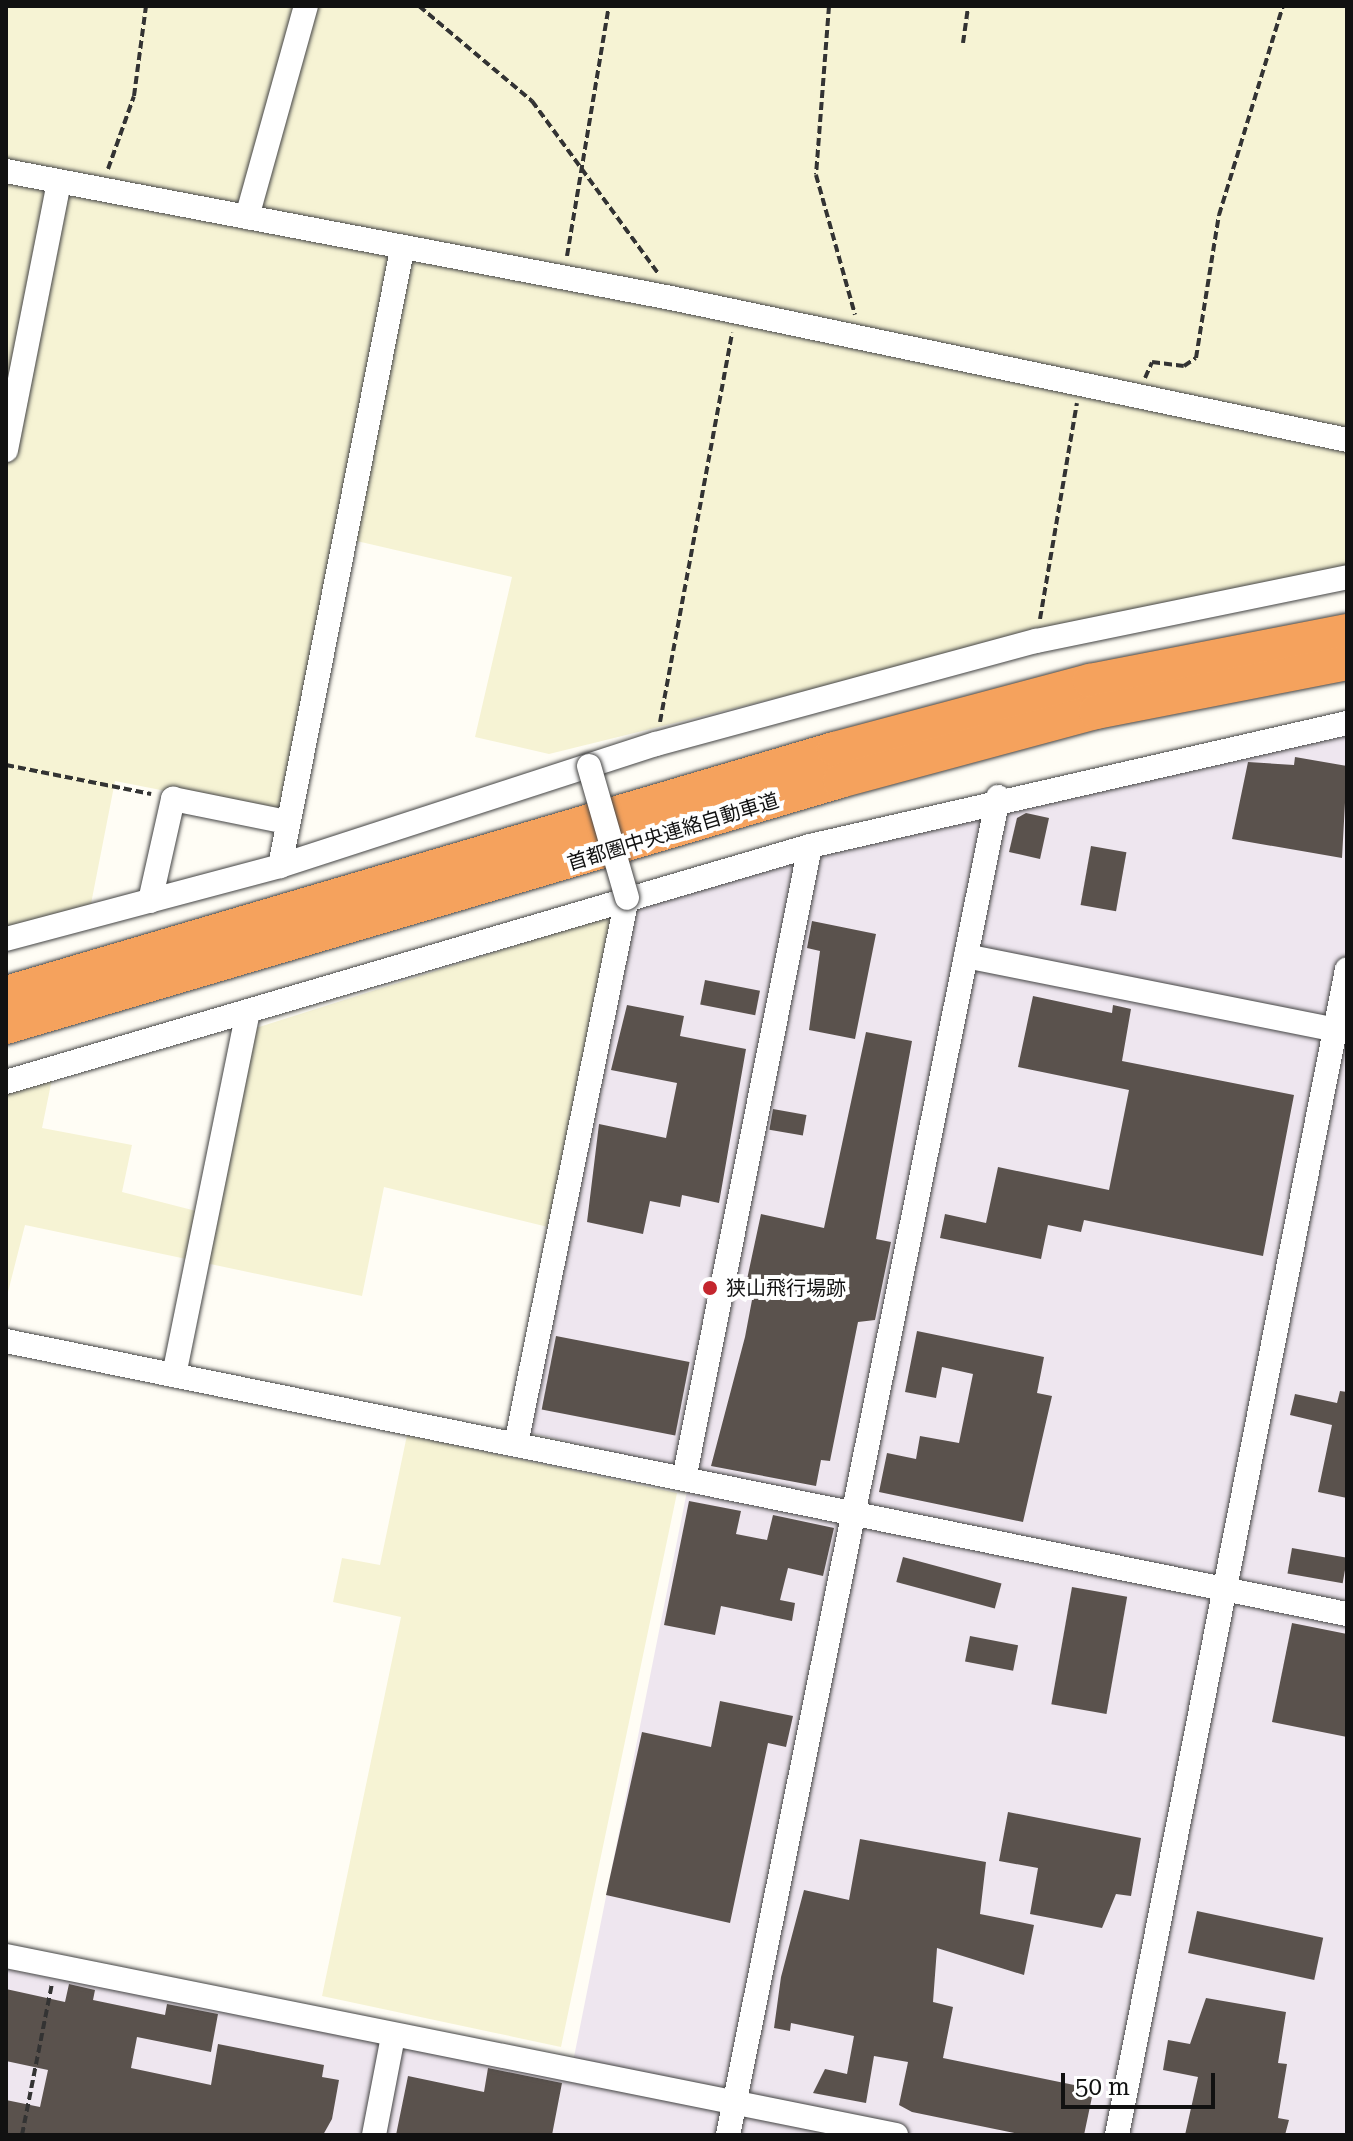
<!DOCTYPE html>
<html>
<head>
<meta charset="utf-8">
<style>
	body { margin:0 }
	#map { position:relative; width:1353px; height:2141px; overflow:hidden; background:#fffdf5; font-family:"Roboto Serif","Noto Sans JP",serif }
	div>[style] { position:absolute }
	[style*='--x'] { left:calc(var(--x)*1px); top:calc(var(--y)*1px); width:calc(var(--w)*1px); rotate:calc(var(--a)*1deg) }
	.industrial>* { inset:0; background:#eee6ef }
	.farmland>* { inset:0; background:#f6f3d4 }
	.building>* { inset:0; background:#5a524d; transform-origin:0 0 }
	.path>* { height:4px; margin-top:-2px; transform-origin:0; background:repeating-linear-gradient(90deg,#333 0 8px,transparent 0 12px) }
	.roads { filter:drop-shadow(0 0 2px #444) drop-shadow(0 0 2px #444) }
	.minor>* { height:24px; margin:-12px; padding:0 12px; transform-origin:12px; border-radius:12px; background:#fff }
	.highway>* { height:34px; margin:-17px; padding:0 17px; transform-origin:17px; border-radius:17px; background:#f5a25d }
	.bridges { filter:drop-shadow(0 0 2px #444) drop-shadow(0 0 2px #444) }
	.minor-bridge>* { height:24px; margin:-12px; padding:0 12px; transform-origin:12px; border-radius:12px; background:#fff }
	.dots>* { width:22px; height:22px; translate:-50% -50%; box-sizing:border-box; border:4px solid #fff; border-radius:50% }
	span { translate:-50% -50%; white-space:nowrap; text-align:center; line-height:1.15; -webkit-text-stroke:8px #fff; paint-order:stroke }
	.street-label { font-size:20px; color:#111 }
	.poi-label { font-size:20px; color:#111 }
	.left { translate:0 -50%; text-align:left }
	.frame { position:absolute; inset:0; border:8px solid #111; pointer-events:none }
	.scale { position:absolute; left:1061px; top:2073px; width:154px; height:36px; box-sizing:border-box; border:4px solid #111; border-top:0; padding-left:10px; font-size:24px; line-height:28px; white-space:nowrap; color:#111; -webkit-text-stroke:6px #fff; paint-order:stroke }
</style>
</head>
<body>
<div id="map">
	<div class="industrial">
		<div style="clip-path:polygon(1347px 733px,1347px 2135px,6px 2135px,6px 1969px,570px 2077px,691px 1471px,527px 1432px,632px 909px,819px 850px)"></div>
	</div>
	<div class="farmland">
		<div style="clip-path:polygon(6px 6px,1347px 6px,1347px 584px,1052px 630px,549px 754px,475px 737px,512px 577px,335px 536px,282px 814px,115px 781px,90px 909px,6px 931px)"></div>
		<div style="clip-path:polygon(618px 913px,552px 1228px,384px 1187px,362px 1296px,25px 1225px,6px 1300px,6px 1093px,52px 1079px,42px 1128px,132px 1145px,122px 1192px,200px 1212px,256px 1028px)"></div>
		<div style="clip-path:polygon(407px 1435px,677px 1493px,561px 2047px,322px 1996px,401px 1617px,333px 1602px,342px 1558px,380px 1565px)"></div>
	</div>
	<div class="building">
		<div style="clip-path:polygon(1295px 757px,1347px 766px,1342px 858px,1232px 839px,1248px 762px,1294px 765px)"></div>
		<div style="clip-path:polygon(1026px 813px,1049px 818px,1040px 859px,1009px 852px,1017px 818px)"></div>
		<div style="left:1091px;top:846px;width:36px;height:60px;rotate:10deg"></div>
		<div style="clip-path:polygon(812px 921px,876px 934px,855px 1039px,809px 1030px,820px 951px,807px 948px)"></div>
		<div style="left:705px;top:980px;width:56px;height:25px;rotate:11deg"></div>
		<div style="clip-path:polygon(1033px 996px,1112px 1013px,1113px 1005px,1131px 1009px,1122px 1061px,1294px 1095px,1263px 1256px,1084px 1220px,1081px 1232px,1048px 1225px,1041px 1259px,940px 1238px,945px 1214px,986px 1223px,998px 1167px,1109px 1190px,1129px 1090px,1018px 1067px)"></div>
		<div style="clip-path:polygon(627px 1005px,684px 1016px,680px 1036px,746px 1049px,719px 1203px,682px 1195px,680px 1207px,650px 1201px,643px 1234px,587px 1222px,599px 1124px,666px 1138px,677px 1083px,611px 1070px)"></div>
		<div style="clip-path:polygon(866px 1032px,912px 1041px,876px 1239px,891px 1242px,875px 1320px,858px 1322px,830px 1461px,821px 1460px,816px 1486px,711px 1466px,745px 1337px,752px 1300px,743px 1298px,761px 1214px,824px 1228px)"></div>
		<div style="left:773px;top:1109px;width:34px;height:21px;rotate:10deg"></div>
		<div style="clip-path:polygon(917px 1331px,1044px 1357px,1037px 1393px,1052px 1396px,1023px 1522px,879px 1492px,887px 1453px,916px 1459px,920px 1436px,959px 1443px,973px 1374px,942px 1367px,936px 1398px,905px 1392px)"></div>
		<div style="left:556px;top:1336px;width:136px;height:75px;rotate:11deg"></div>
		<div style="clip-path:polygon(1340px 1391px,1347px 1392px,1347px 1498px,1318px 1492px,1332px 1425px,1290px 1415px,1295px 1394px,1337px 1403px)"></div>
		<div style="clip-path:polygon(689px 1501px,741px 1511px,736px 1534px,767px 1540px,773px 1515px,834px 1528px,823px 1576px,788px 1568px,780px 1600px,795px 1603px,792px 1621px,721px 1606px,715px 1635px,664px 1625px)"></div>
		<div style="left:1292px;top:1548px;width:56px;height:26px;rotate:10deg"></div>
		<div style="left:903px;top:1557px;width:102px;height:26px;rotate:15deg"></div>
		<div style="left:1072px;top:1587px;width:56px;height:119px;rotate:10deg"></div>
		<div style="clip-path:polygon(1292px 1623px,1347px 1634px,1347px 1737px,1272px 1722px)"></div>
		<div style="left:970px;top:1636px;width:49px;height:26px;rotate:11deg"></div>
		<div style="clip-path:polygon(720px 1701px,793px 1716px,786px 1747px,768px 1743px,730px 1923px,606px 1895px,642px 1732px,711px 1747px)"></div>
		<div style="clip-path:polygon(1008px 1812px,1141px 1838px,1131px 1896px,1116px 1894px,1102px 1928px,1030px 1914px,1038px 1868px,999px 1861px)"></div>
		<div style="clip-path:polygon(860px 1839px,986px 1862px,980px 1914px,1034px 1925px,1024px 1975px,937px 1948px,933px 2002px,953px 2007px,943px 2058px,1079px 2086px,1077px 2094px,1092px 2097px,1084px 2135px,1024px 2135px,912px 2112px,899px 2105px,908px 2062px,874px 2056px,866px 2103px,813px 2093px,825px 2069px,847px 2074px,854px 2036px,791px 2023px,790px 2031px,774px 2028px,781px 1977px,804px 1890px,849px 1900px)"></div>
		<div style="left:1197px;top:1911px;width:129px;height:43px;rotate:12deg"></div>
		<div style="clip-path:polygon(69px 1984px,95px 1990px,93px 2000px,165px 2015px,167px 2004px,218px 2014px,211px 2052px,137px 2037px,131px 2068px,211px 2085px,218px 2044px,324px 2065px,322px 2077px,339px 2080px,332px 2119px,323px 2135px,6px 2135px,6px 2100px,40px 2107px,48px 2070px,6px 2061px,6px 1989px,65px 2002px)"></div>
		<div style="clip-path:polygon(1206px 1998px,1286px 2012px,1278px 2063px,1287px 2064px,1278px 2118px,1289px 2120px,1285px 2135px,1185px 2135px,1198px 2077px,1163px 2070px,1168px 2040px,1190px 2044px)"></div>
		<div style="clip-path:polygon(488px 2068px,562px 2083px,552px 2135px,396px 2135px,408px 2076px,484px 2092px)"></div>
	</div>
	<div class="path">
		<div style="--x:419;--y:6;--w:148;--a:40.1"></div>
		<div style="--x:532;--y:101;--w:213;--a:53.8"></div>
		<div style="--x:829;--y:6;--w:169;--a:94.4"></div>
		<div style="--x:816;--y:175;--w:145;--a:74.4"></div>
		<div style="--x:963;--y:43;--w:37;--a:-82"></div>
		<div style="--x:108;--y:169;--w:77;--a:-70.4"></div>
		<div style="--x:134;--y:96;--w:91;--a:-82.4"></div>
		<div style="--x:567;--y:256;--w:254;--a:-80.5"></div>
		<div style="--x:1145;--y:378;--w:17;--a:-66"></div>
		<div style="--x:1152;--y:362;--w:32;--a:7"></div>
		<div style="--x:1184;--y:366;--w:14;--a:-34"></div>
		<div style="--x:1196;--y:358;--w:145;--a:-80.9"></div>
		<div style="--x:1219;--y:215;--w:219;--a:-73"></div>
		<div style="--x:1040;--y:619;--w:219;--a:-80.3"></div>
		<div style="--x:660;--y:722;--w:396;--a:-79.5"></div>
		<div style="--x:6;--y:765;--w:148;--a:11.3"></div>
		<div style="--x:22;--y:2135;--w:154;--a:-78.8"></div>
	</div>
	<div class="roads">
		<div class="minor">
			<div style="--x:6;--y:171;--w:677;--a:10.81"></div>
			<div style="--x:671;--y:298;--w:691;--a:11.86"></div>
			<div style="--x:247;--y:217;--w:219;--a:-74.4"></div>
			<div style="--x:6;--y:450;--w:273;--a:-78.8"></div>
			<div style="--x:280;--y:866;--w:628;--a:-78.8"></div>
			<div style="--x:150;--y:901;--w:105;--a:-77.3"></div>
			<div style="--x:173;--y:799;--w:116;--a:11.4"></div>
			<div style="--x:6;--y:939;--w:284;--a:-14.9"></div>
			<div style="--x:280;--y:866;--w:395;--a:-18"></div>
			<div style="--x:656;--y:744;--w:394;--a:-15.2"></div>
			<div style="--x:1036;--y:641;--w:318;--a:-11.6"></div>
			<div style="--x:966;--y:956;--w:389;--a:11.3"></div>
			<div style="--x:6;--y:1082;--w:838;--a:-16.36"></div>
			<div style="--x:810;--y:846;--w:551;--a:-12.9"></div>
			<div style="--x:6;--y:1341;--w:1369;--a:11.51"></div>
			<div style="--x:174;--y:1375;--w:367;--a:-78.5"></div>
			<div style="--x:516;--y:1444;--w:557;--a:-78.51"></div>
			<div style="--x:684;--y:1479;--w:645;--a:-78.74"></div>
			<div style="--x:6;--y:1956;--w:908;--a:11.37"></div>
			<div style="--x:374;--y:2135;--w:101;--a:-79.1"></div>
			<div style="--x:728;--y:2135;--w:1365;--a:-78.59"></div>
			<div style="--x:1117;--y:2135;--w:1188;--a:-78.84"></div>
		</div>
		<div class="highway">
			<div style="--x:6;--y:993;--w:863;--a:-16.42"></div>
			<div style="--x:834;--y:749;--w:265;--a:-14.9"></div>
			<div style="--x:1090;--y:681;--w:262;--a:-11"></div>
			<div style="--x:6;--y:1027;--w:870;--a:-16.43"></div>
			<div style="--x:840;--y:781;--w:265;--a:-15.1"></div>
			<div style="--x:1096;--y:712;--w:256;--a:-11"></div>
		</div>
	</div>
	<div class="bridges">
		<div class="minor-bridge">
			<div style="--x:589;--y:766;--w:137;--a:73.9"></div>
		</div>
	</div>
	<div class="dots">
		<div style="left:710px;top:1288px;background:#c4262e"></div>
	</div>
	<div class="street-label">
		<span style="left:673px;top:832px;rotate:-17deg">首都圏中央連絡自動車道</span>
	</div>
	<div class="poi-label">
		<span class="left" style="left:726px;top:1288px">狭山飛行場跡</span>
	</div>
	<div class="frame"></div>
	<div class="scale">50 m</div>
</div>
</body>
</html>
